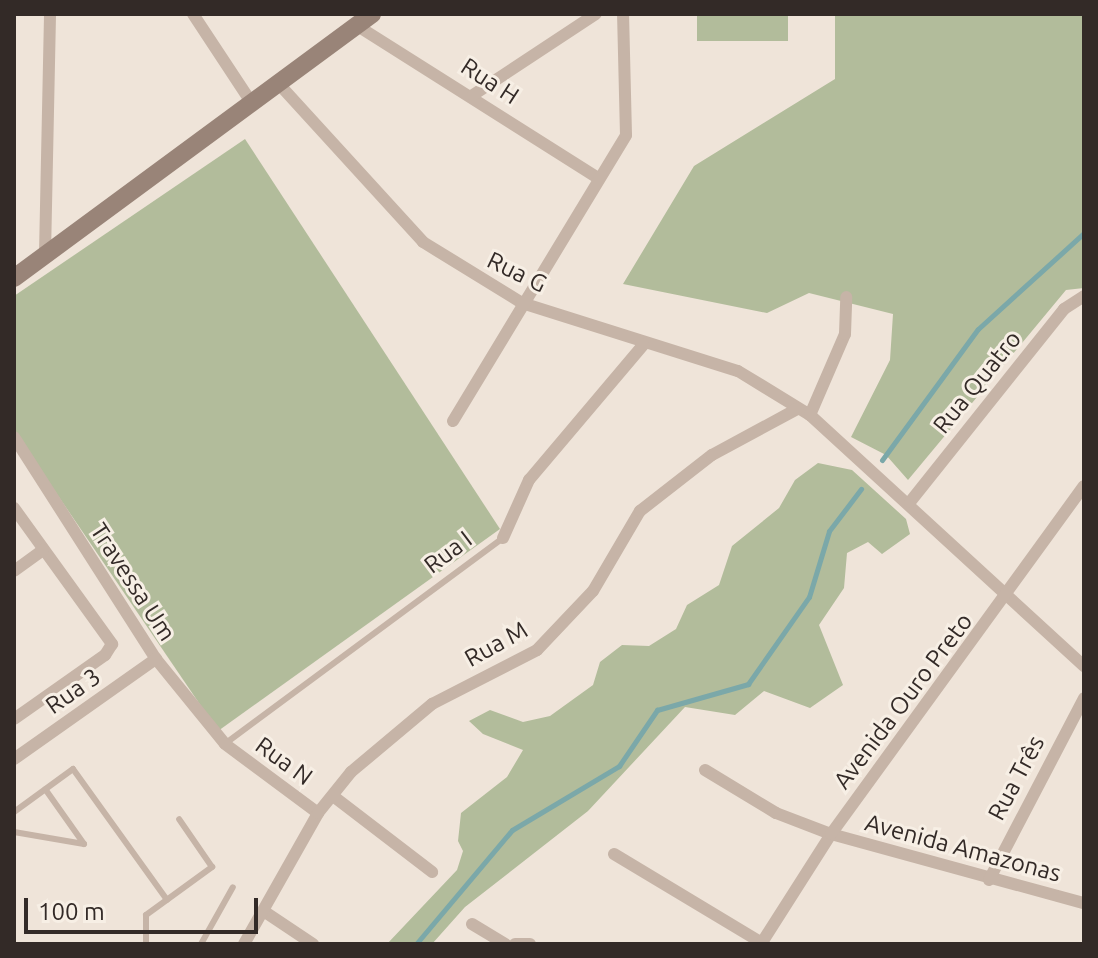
<!DOCTYPE html>
<html>
<head>
<meta charset="utf-8">
<style>
	body { margin:0 }
	#map { position:relative; width:1098px; height:958px; overflow:hidden; background:#efe4d9; font-family:Ubuntu,sans-serif }
	div>[style] { position:absolute }
	[style*='--x'] { left:calc(var(--x)*1px); top:calc(var(--y)*1px); width:calc(var(--w)*1px); rotate:calc(var(--a)*1deg) }
	.green>* { inset:0; background:#b2bc9b; transform-origin:0 0 }
	.stream>* { height:5px; margin:-2.5px; padding:0 2.5px; transform-origin:2.5px; border-radius:2.5px; background:#7ba8a9 }
	.lane>* { height:6px; margin:-3px; padding:0 3px; transform-origin:3px; border-radius:3px; background:#c6b4a7 }
	.street>* { height:12px; margin:-6px; padding:0 6px; transform-origin:6px; border-radius:6px; background:#c6b4a7 }
	.secondary>* { height:18px; margin:-9px; padding:0 9px; transform-origin:9px; border-radius:9px; background:#998478 }
	span { translate:-50% -50%; white-space:nowrap; text-align:center; line-height:1.15; -webkit-text-stroke:6px #f7efe5; paint-order:stroke }
	.street-label { font-size:24px; color:#332a27 }
	.frame { position:absolute; inset:0; border:16px solid #332a27; pointer-events:none }
	.scale { position:absolute; left:24px; top:898px; width:234px; height:36px; box-sizing:border-box; border:4px solid #332a27; border-top:0; padding-left:10px; font-size:24px; line-height:28px; white-space:nowrap; color:#332a27; -webkit-text-stroke:6px #f7efe5; paint-order:stroke }
</style>
</head>
<body>
<div id="map">
	<div class="green">
		<div style="left:697px;top:14px;width:91px;height:27px"></div>
		<div style="clip-path:polygon(835px 14px,1084px 14px,1084px 288px,1066px 290px,908px 480px,886px 455px,851px 437px,890px 360px,893px 314px,809px 293px,767px 313px,623px 284px,694px 166px,835px 79px)"></div>
		<div style="clip-path:polygon(245px 139px,500px 529px,218px 731px,14px 431px,14px 296px)"></div>
		<div style="clip-path:polygon(818px 463px,852px 470px,906px 519px,910px 534px,882px 554px,868px 542px,847px 553px,844px 588px,819px 625px,843px 685px,810px 708px,764px 691px,735px 715px,685px 707px,588px 811px,465px 907px,432px 944px,387px 944px,457px 870px,463px 851px,458px 841px,461px 813px,507px 777px,523px 750px,483px 734px,469px 721px,490px 710px,523px 722px,550px 716px,593px 685px,600px 662px,622px 645px,649px 646px,676px 629px,687px 605px,719px 585px,732px 546px,779px 508px,795px 480px)"></div>
	</div>
	<div class="stream">
		<div style="--x:882;--y:460;--w:162;--a:-53.8"></div>
		<div style="--x:978;--y:329;--w:143;--a:-42.2"></div>
		<div style="--x:416;--y:944;--w:149;--a:-49.9"></div>
		<div style="--x:512;--y:830;--w:125;--a:-30.9"></div>
		<div style="--x:619;--y:766;--w:68;--a:-55.8"></div>
		<div style="--x:657;--y:710;--w:95;--a:-15.9"></div>
		<div style="--x:748;--y:684;--w:106;--a:-55"></div>
		<div style="--x:809;--y:597;--w:69;--a:-73.1"></div>
		<div style="--x:829;--y:531;--w:53;--a:-52.7"></div>
	</div>
	<div class="lane">
		<div style="--x:226;--y:743;--w:345;--a:-36.5"></div>
		<div style="--x:14;--y:812;--w:73;--a:-36.1"></div>
		<div style="--x:73;--y:769;--w:161;--a:54.3"></div>
		<div style="--x:14;--y:832;--w:71;--a:9.7"></div>
		<div style="--x:84;--y:844;--w:67;--a:-125.3"></div>
		<div style="--x:146;--y:944;--w:29;--a:-90"></div>
		<div style="--x:146;--y:915;--w:82;--a:-36"></div>
		<div style="--x:212;--y:867;--w:58;--a:-124.5"></div>
		<div style="--x:201;--y:944;--w:65;--a:-60.7"></div>
	</div>
	<div class="street">
		<div style="--x:193;--y:14;--w:105;--a:56.6"></div>
		<div style="--x:356;--y:25;--w:286;--a:32.3"></div>
		<div style="--x:278;--y:83;--w:215;--a:47.6"></div>
		<div style="--x:423;--y:242;--w:116;--a:31.6"></div>
		<div style="--x:522;--y:303;--w:226;--a:17.5"></div>
		<div style="--x:738;--y:371;--w:84;--a:31.4"></div>
		<div style="--x:810;--y:415;--w:372;--a:42.5"></div>
		<div style="--x:473;--y:95;--w:147;--a:-33.4"></div>
		<div style="--x:45;--y:254;--w:240;--a:-88.8"></div>
		<div style="--x:810;--y:415;--w:88;--a:-66.6"></div>
		<div style="--x:845;--y:334;--w:37;--a:-88"></div>
		<div style="--x:453;--y:421;--w:334;--a:-58.8"></div>
		<div style="--x:626;--y:135;--w:121;--a:-91.4"></div>
		<div style="--x:14;--y:437;--w:264;--a:57.4"></div>
		<div style="--x:156;--y:659;--w:109;--a:50.9"></div>
		<div style="--x:225;--y:744;--w:116;--a:36.6"></div>
		<div style="--x:910;--y:502;--w:247;--a:-51.4"></div>
		<div style="--x:1064;--y:309;--w:24;--a:-33"></div>
		<div style="--x:14;--y:508;--w:168;--a:54.2"></div>
		<div style="--x:112;--y:644;--w:13;--a:122"></div>
		<div style="--x:105;--y:655;--w:111;--a:144.9"></div>
		<div style="--x:503;--y:538;--w:64;--a:-65.9"></div>
		<div style="--x:529;--y:480;--w:177;--a:-49.8"></div>
		<div style="--x:14;--y:571;--w:36;--a:-36"></div>
		<div style="--x:14;--y:759;--w:174;--a:-35.2"></div>
		<div style="--x:705;--y:770;--w:83;--a:31.2"></div>
		<div style="--x:776;--y:813;--w:59;--a:20.9"></div>
		<div style="--x:831;--y:834;--w:262;--a:15.3"></div>
		<div style="--x:333;--y:796;--w:125;--a:37.5"></div>
		<div style="--x:614;--y:854;--w:175;--a:31"></div>
		<div style="--x:989;--y:880;--w:205;--a:-62.4"></div>
		<div style="--x:265;--y:912;--w:58;--a:33.7"></div>
		<div style="--x:472;--y:924;--w:39;--a:31"></div>
		<div style="--x:244;--y:944;--w:150;--a:-60.5"></div>
		<div style="--x:318;--y:813;--w:53;--a:-51.2"></div>
		<div style="--x:351;--y:772;--w:106;--a:-40"></div>
		<div style="--x:432;--y:704;--w:118;--a:-27.2"></div>
		<div style="--x:537;--y:650;--w:81;--a:-46.5"></div>
		<div style="--x:593;--y:591;--w:93;--a:-59.6"></div>
		<div style="--x:640;--y:511;--w:91;--a:-37.9"></div>
		<div style="--x:712;--y:455;--w:97;--a:-28.4"></div>
		<div style="--x:515;--y:944;--w:15;--a:0"></div>
		<div style="--x:761;--y:944;--w:130;--a:-57.5"></div>
		<div style="--x:831;--y:834;--w:430;--a:-54"></div>
	</div>
	<div class="secondary">
		<div style="--x:14;--y:278;--w:445;--a:-36.4"></div>
	</div>
	<div class="street-label">
		<span style="left:490px;top:81px;rotate:33deg">Rua H</span>
		<span style="left:517px;top:272px;rotate:26deg">Rua G</span>
		<span style="left:977px;top:382px;rotate:-51deg">Rua Quatro</span>
		<span style="left:448px;top:552px;rotate:-37deg">Rua I</span>
		<span style="left:133px;top:582px;rotate:57deg">Travessa Um</span>
		<span style="left:496px;top:644px;rotate:-29deg">Rua M</span>
		<span style="left:73px;top:691px;rotate:-35deg">Rua 3</span>
		<span style="left:903px;top:701px;rotate:-53deg">Avenida Ouro Preto</span>
		<span style="left:284px;top:761px;rotate:36deg">Rua N</span>
		<span style="left:1016px;top:778px;rotate:-62deg">Rua Três</span>
		<span style="left:963px;top:848px;rotate:15deg">Avenida Amazonas</span>
	</div>
	<div class="frame"></div>
	<div class="scale">100 m</div>
</div>
</body>
</html>
